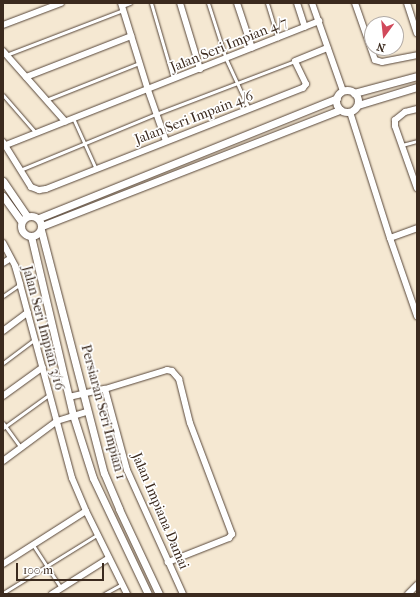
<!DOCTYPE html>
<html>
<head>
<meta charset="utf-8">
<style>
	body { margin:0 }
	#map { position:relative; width:420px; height:597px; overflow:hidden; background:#f5e8d2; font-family:"IM FELL French Canon",serif }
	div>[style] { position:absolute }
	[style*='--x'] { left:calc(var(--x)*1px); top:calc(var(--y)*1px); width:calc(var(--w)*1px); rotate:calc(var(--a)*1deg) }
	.roads { filter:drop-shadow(0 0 1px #574639) drop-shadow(0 0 1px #574639) }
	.service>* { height:3px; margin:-1.5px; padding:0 1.5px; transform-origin:1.5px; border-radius:1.5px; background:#fff }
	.minor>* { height:6px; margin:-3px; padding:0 3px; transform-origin:3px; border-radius:3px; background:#fff }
	.tertiary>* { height:7px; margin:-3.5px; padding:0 3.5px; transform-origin:3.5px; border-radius:3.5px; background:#fff }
	.tertiary>.ring { margin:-3.5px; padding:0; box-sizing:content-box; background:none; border:7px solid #fff; border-radius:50% }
	span { translate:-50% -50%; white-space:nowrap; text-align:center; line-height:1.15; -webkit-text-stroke:3.5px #fff; paint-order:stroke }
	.street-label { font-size:14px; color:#3b2a1e }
	.frame { position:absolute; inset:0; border:4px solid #3b2a1e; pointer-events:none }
	.north { position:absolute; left:364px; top:16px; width:40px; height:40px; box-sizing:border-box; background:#fff; border:1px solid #b1aaa5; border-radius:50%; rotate:195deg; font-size:11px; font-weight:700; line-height:16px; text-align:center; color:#3b2a1e }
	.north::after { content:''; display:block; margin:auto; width:14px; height:18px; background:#d1495b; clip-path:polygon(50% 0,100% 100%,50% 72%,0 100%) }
	.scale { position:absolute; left:16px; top:563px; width:88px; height:18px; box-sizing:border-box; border:2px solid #3b2a1e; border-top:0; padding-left:5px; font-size:12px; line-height:14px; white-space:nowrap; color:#3b2a1e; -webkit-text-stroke:3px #fff; paint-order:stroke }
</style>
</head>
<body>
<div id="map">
	<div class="roads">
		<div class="service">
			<div style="--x:151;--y:3;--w:78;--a:73.7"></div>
			<div style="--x:208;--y:3;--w:59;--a:72.2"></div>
			<div style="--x:226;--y:59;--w:55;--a:65.3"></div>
			<div style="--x:267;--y:3;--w:37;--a:73"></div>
			<div style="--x:122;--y:6;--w:9;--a:-21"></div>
			<div style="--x:6;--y:55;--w:125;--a:-21"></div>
			<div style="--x:3;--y:95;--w:50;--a:49"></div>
			<div style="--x:46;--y:100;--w:100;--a:-21.7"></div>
			<div style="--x:73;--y:118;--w:56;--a:65.7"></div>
			<div style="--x:402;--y:145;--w:16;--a:-15"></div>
			<div style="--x:20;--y:170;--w:147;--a:-22.4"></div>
			<div style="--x:156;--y:114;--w:149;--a:-20.9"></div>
			<div style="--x:3;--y:296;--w:21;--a:-35"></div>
			<div style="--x:3;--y:363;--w:40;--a:-37"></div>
			<div style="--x:3;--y:423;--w:31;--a:54"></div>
			<div style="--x:3;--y:428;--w:58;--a:-35.9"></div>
			<div style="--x:33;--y:545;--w:51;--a:56.9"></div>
			<div style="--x:3;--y:593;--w:112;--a:-31.8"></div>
			<div style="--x:104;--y:594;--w:21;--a:-29"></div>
		</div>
		<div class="minor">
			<div style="--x:121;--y:3;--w:91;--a:72.8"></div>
			<div style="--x:148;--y:90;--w:54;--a:70.6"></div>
			<div style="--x:180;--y:3;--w:69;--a:73.1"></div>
			<div style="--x:237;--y:3;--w:47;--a:71.6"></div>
			<div style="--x:297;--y:3;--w:25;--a:72"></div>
			<div style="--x:312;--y:3;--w:93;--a:70.6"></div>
			<div style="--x:355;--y:3;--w:60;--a:70.7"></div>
			<div style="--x:375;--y:60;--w:7;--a:16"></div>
			<div style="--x:382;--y:62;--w:36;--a:-11"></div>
			<div style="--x:407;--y:3;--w:32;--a:72"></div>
			<div style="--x:3;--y:25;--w:62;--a:-20.8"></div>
			<div style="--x:3;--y:51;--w:94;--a:48.5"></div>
			<div style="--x:26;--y:77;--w:113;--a:-21.3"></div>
			<div style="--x:417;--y:109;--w:12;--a:166"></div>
			<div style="--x:405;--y:112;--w:13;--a:141"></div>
			<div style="--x:395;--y:120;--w:6;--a:90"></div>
			<div style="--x:395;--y:126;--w:66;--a:70.5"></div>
			<div style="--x:350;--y:112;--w:132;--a:72.4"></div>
			<div style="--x:390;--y:238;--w:83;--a:70.9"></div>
			<div style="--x:3;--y:142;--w:53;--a:58.1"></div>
			<div style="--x:31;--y:187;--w:9;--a:21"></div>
			<div style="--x:39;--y:190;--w:7;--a:-8"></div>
			<div style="--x:46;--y:189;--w:276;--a:-21.5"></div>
			<div style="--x:303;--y:88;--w:5;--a:-53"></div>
			<div style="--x:306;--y:84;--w:25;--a:-116"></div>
			<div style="--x:295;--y:61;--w:35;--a:-22"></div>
			<div style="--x:6;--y:145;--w:337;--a:-21.6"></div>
			<div style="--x:390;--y:238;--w:29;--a:-20"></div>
			<div style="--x:3;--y:243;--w:26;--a:62"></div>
			<div style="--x:15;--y:266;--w:19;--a:74"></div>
			<div style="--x:20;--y:284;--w:201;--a:75"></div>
			<div style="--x:72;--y:478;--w:36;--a:67"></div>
			<div style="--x:86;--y:511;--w:93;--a:63.7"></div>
			<div style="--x:3;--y:263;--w:9;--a:-32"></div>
			<div style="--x:3;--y:331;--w:31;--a:-37"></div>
			<div style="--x:105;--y:389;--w:84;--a:74.8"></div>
			<div style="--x:127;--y:470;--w:136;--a:65.7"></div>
			<div style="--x:3;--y:396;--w:49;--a:-35.9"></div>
			<div style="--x:69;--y:397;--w:37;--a:-13"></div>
			<div style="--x:105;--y:389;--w:65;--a:-17"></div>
			<div style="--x:167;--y:370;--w:5;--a:11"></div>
			<div style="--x:172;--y:371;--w:11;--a:49"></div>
			<div style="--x:179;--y:379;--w:45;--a:76"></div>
			<div style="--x:190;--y:423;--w:119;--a:69.3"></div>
			<div style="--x:232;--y:534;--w:5;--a:127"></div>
			<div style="--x:229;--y:538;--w:66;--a:158.5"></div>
			<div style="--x:3;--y:461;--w:67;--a:-36.5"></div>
			<div style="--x:57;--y:421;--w:31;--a:-17"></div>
			<div style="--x:3;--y:564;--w:98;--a:-32.6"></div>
			<div style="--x:52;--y:594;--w:67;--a:-32.3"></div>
			<div style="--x:408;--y:594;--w:13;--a:-45"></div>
		</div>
		<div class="tertiary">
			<div class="ring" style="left:336px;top:90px;width:15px;height:15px"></div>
			<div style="--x:354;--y:93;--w:65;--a:-15.1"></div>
			<div style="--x:358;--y:105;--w:62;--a:-17"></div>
			<div style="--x:3;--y:181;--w:42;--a:55.6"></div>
			<div style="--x:3;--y:196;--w:31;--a:54"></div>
			<div class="ring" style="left:21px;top:216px;width:13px;height:13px"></div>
			<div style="--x:39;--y:218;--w:321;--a:-21.9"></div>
			<div style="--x:42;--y:226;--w:320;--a:-21.3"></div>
			<div style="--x:41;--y:230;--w:251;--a:75.5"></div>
			<div style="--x:104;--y:473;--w:39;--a:67"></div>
			<div style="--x:119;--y:509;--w:94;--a:64.8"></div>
			<div style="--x:31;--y:236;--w:184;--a:76.8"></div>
			<div style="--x:73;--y:415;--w:66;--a:72.4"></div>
			<div style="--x:93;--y:478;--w:128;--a:64.6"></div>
		</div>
	</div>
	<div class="street-label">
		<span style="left:229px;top:45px;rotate:-22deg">Jalan Seri Impian 4/7</span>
		<span style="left:194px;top:118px;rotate:-21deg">Jalan Seri Impain 4/6</span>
		<span style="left:43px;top:328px;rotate:75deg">Jalan Seri Impian 3/16</span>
		<span style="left:103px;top:412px;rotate:75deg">Persiaran Seri Impian 1</span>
		<span style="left:160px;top:511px;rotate:67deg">Jalan Impiana Damai</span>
	</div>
	<div class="frame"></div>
	<div class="north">N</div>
	<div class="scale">100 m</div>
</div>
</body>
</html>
